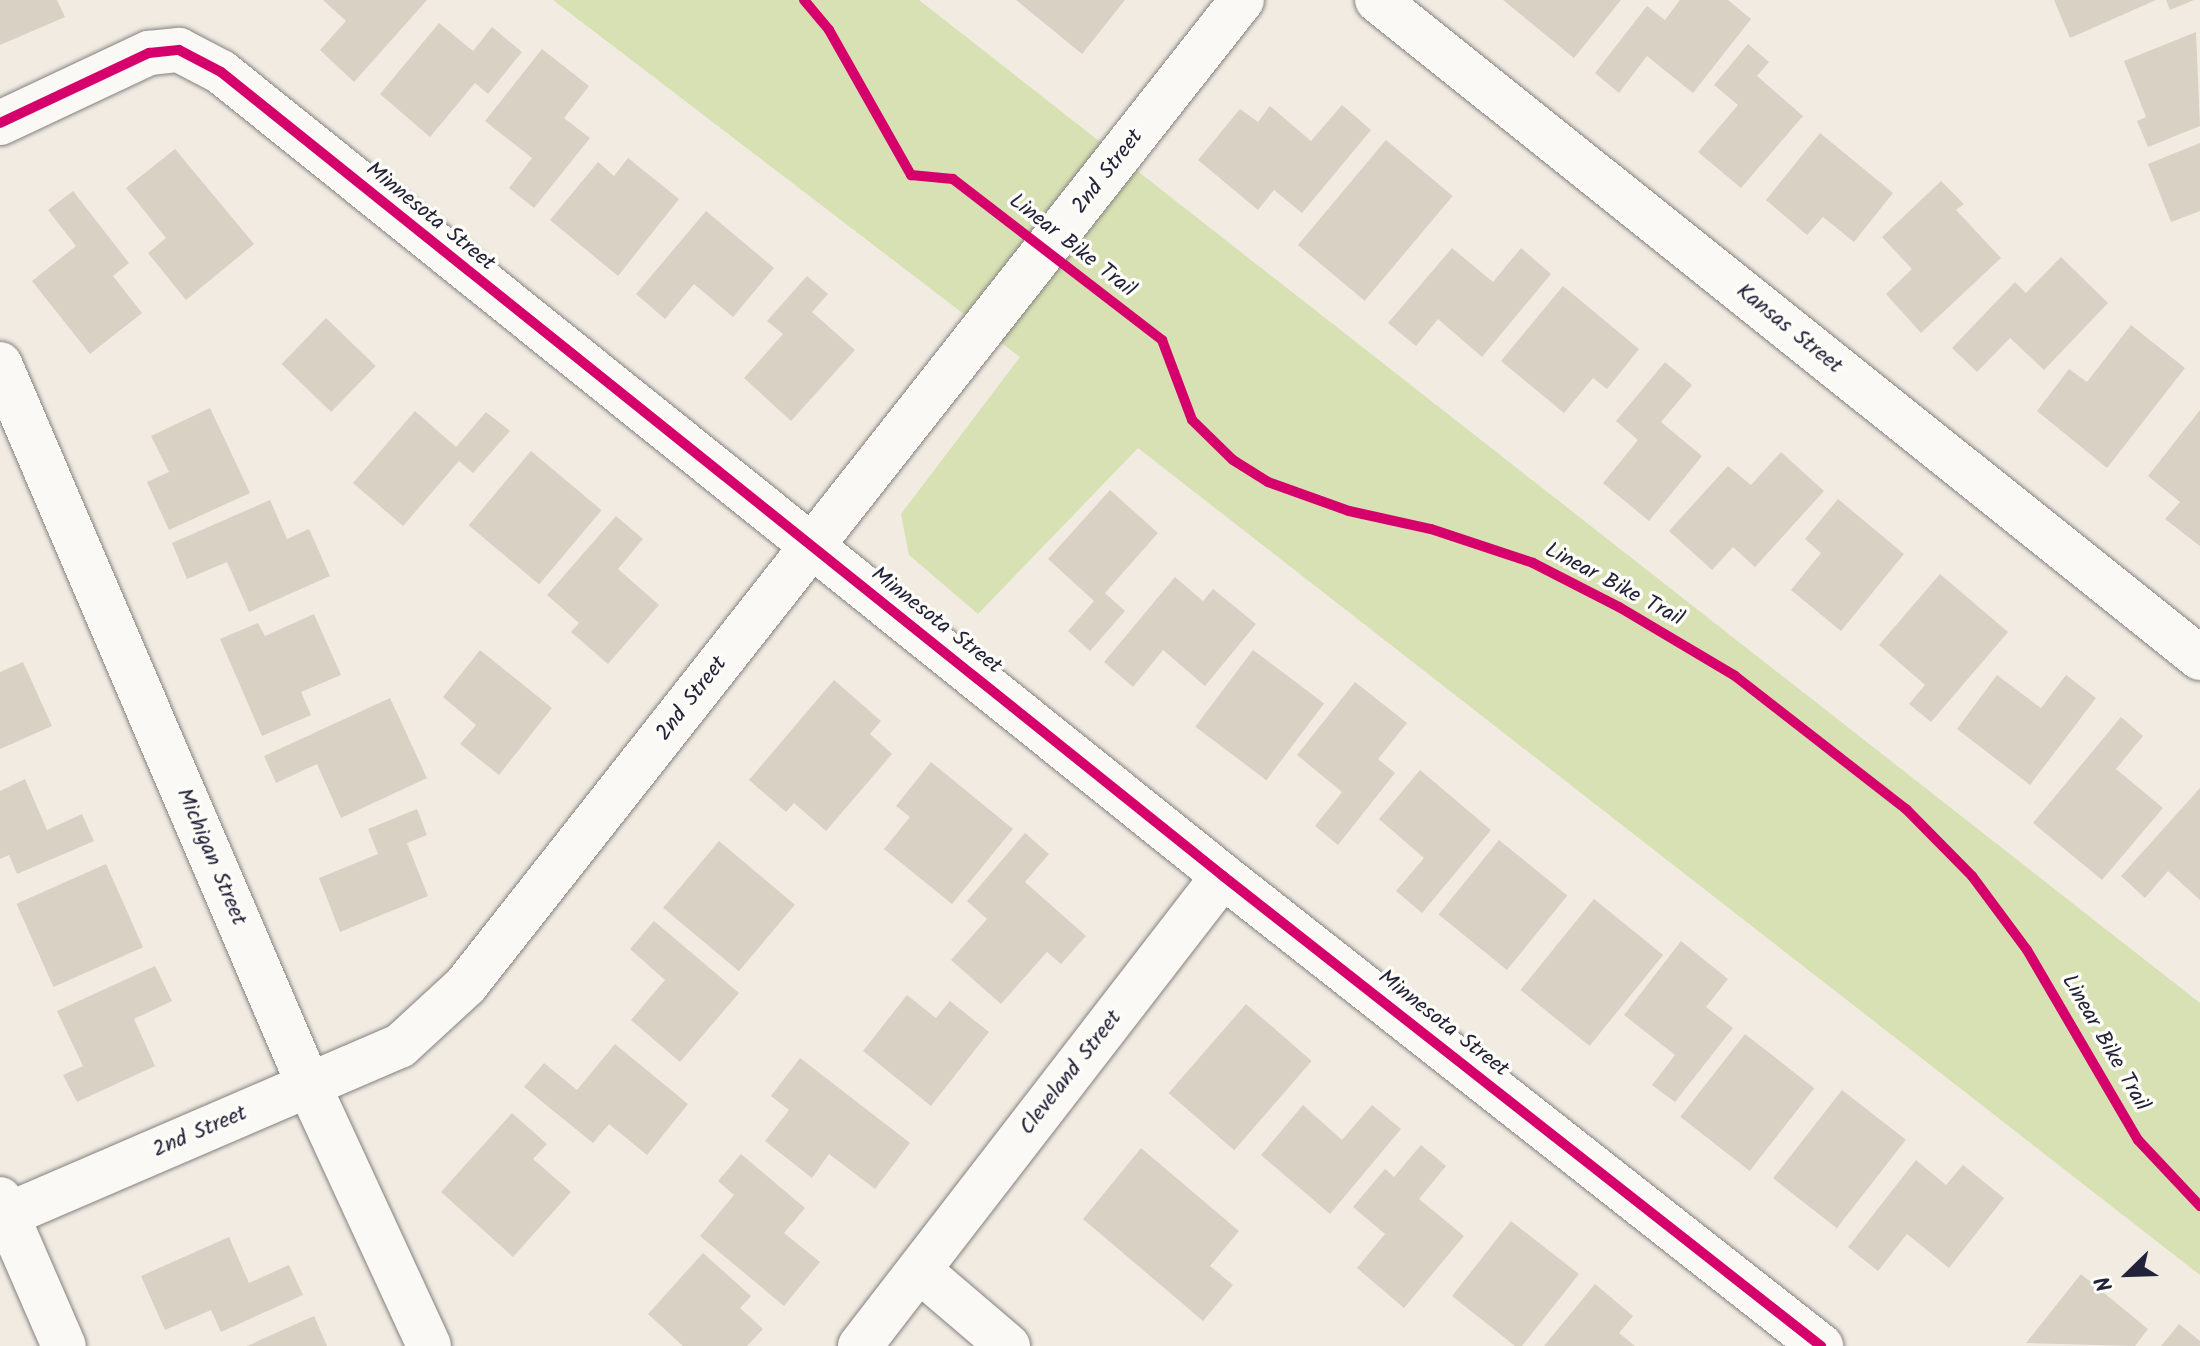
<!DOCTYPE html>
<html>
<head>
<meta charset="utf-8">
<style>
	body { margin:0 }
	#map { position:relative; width:2200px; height:1346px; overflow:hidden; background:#f1ebe1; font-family:Kalam,sans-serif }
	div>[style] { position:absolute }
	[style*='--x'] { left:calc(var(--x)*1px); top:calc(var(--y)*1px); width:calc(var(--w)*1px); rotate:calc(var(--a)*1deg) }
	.green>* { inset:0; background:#d7e1b3 }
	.building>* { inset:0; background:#dad1c5; transform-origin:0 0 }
	.roads { filter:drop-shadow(0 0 2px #848181) drop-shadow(0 0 2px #848181) }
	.minor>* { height:44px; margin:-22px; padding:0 22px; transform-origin:22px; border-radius:22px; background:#faf9f5 }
	.major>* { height:44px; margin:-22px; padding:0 22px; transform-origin:22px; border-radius:22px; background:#faf9f5 }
	.cycleway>* { height:10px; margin:-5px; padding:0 5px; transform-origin:5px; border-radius:5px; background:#d6006c }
	span { translate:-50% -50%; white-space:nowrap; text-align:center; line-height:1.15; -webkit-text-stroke:7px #fdfcf7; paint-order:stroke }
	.street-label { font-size:22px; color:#22223b }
	.north { position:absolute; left:2088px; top:1234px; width:80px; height:80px; -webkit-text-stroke:6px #fdfcf7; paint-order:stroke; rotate:247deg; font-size:22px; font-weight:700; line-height:32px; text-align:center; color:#22223b }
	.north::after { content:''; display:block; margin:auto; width:28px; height:36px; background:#22223b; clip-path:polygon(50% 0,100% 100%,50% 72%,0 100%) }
</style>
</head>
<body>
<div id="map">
	<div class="green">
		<div style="clip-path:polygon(553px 0,919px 0,2200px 1003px,2200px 1275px,1138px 448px,978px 614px,909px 555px,901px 514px,1020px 357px)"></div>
	</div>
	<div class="building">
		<div style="clip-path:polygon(0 0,57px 0,65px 17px,0 45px)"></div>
		<div style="clip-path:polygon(323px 0,427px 0,354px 82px,320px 50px,346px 21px)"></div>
		<div style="clip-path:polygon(1016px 0,1125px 0,1082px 54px)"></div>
		<div style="clip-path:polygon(1503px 0,1621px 0,1574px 58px)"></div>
		<div style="clip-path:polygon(1680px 0,1728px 0,1751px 19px,1693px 93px,1647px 56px,1619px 93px,1595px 73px,1647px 6px,1665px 20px)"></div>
		<div style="clip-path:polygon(2054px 0,2156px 0,2070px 38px)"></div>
		<div style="clip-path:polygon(2166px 0,2194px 0,2170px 10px)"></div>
		<div style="clip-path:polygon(439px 23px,473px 51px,492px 27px,522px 52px,488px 94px,475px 83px,430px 137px,380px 94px)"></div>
		<div style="clip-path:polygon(2196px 32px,2200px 126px,2148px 147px,2137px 121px,2146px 117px,2124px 61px)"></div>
		<div style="clip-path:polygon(1748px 44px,1769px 62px,1757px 76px,1803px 116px,1741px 188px,1698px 152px,1738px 105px,1714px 85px)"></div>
		<div style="clip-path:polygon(542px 49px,589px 86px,564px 118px,590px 138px,534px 208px,509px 188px,532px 158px,485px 121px)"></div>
		<div style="clip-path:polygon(1342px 105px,1371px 130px,1302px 213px,1274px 190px,1258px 210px,1198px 160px,1240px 109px,1258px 122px,1270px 106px,1311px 141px)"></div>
		<div style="clip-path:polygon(1820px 133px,1893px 193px,1854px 242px,1823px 217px,1807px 235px,1766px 200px)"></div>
		<div style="left:1386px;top:140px;width:87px;height:137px;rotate:40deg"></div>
		<div style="clip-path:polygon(2200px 143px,2200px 211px,2171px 222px,2148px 164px)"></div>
		<div style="clip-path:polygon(175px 149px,254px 244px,186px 300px,148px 253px,166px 238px,126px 188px)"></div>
		<div style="clip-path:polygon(628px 158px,679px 199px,618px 276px,550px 220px,598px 162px,614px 176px)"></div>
		<div style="clip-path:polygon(1941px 181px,1964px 204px,1956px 210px,2001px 258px,1921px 333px,1886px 294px,1912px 269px,1882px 237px)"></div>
		<div style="clip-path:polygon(73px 191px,129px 263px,113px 276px,142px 313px,90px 354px,32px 281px,76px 246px,48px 210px)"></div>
		<div style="clip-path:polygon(706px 211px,774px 268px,733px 317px,694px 284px,665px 319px,636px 294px)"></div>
		<div style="clip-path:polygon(1452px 248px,1493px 282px,1521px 248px,1551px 274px,1482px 357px,1438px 319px,1416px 346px,1388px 323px)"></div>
		<div style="clip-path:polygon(2061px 257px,2108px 303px,2044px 370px,2010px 338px,1977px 372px,1952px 348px,2015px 282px,2026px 293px)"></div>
		<div style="clip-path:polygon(807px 276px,828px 294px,812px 312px,855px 350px,791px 421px,744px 378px,783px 334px,767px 321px)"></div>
		<div style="clip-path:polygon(1563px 286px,1639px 349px,1607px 389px,1593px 378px,1564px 413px,1501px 361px)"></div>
		<div style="left:326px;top:318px;width:69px;height:64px;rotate:44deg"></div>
		<div style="clip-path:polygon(2131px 325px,2185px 368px,2107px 468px,2037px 411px,2069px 369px,2087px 382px)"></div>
		<div style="clip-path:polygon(1665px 362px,1692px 385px,1661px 422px,1702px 456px,1649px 521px,1603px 483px,1638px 440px,1616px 421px)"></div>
		<div style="clip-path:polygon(210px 408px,250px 493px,169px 530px,147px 482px,169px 472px,151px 436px)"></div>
		<div style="clip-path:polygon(2200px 410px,2200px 546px,2165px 519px,2180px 502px,2148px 476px)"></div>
		<div style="clip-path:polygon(415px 411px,456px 447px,486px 412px,510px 431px,473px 473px,459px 461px,403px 526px,353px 483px)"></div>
		<div style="left:531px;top:451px;width:92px;height:97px;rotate:40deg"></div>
		<div style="clip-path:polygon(1781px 452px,1824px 491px,1755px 567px,1733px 547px,1712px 570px,1669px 531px,1728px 466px,1751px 485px)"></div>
		<div style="clip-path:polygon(1110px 490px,1158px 533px,1105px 593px,1125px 611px,1090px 651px,1068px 631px,1094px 601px,1048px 559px)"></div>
		<div style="clip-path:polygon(1838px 499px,1904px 554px,1841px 631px,1791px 590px,1821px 553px,1805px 539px)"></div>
		<div style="clip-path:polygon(270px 500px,287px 539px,309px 529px,330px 576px,249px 612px,227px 562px,187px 579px,172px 543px)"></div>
		<div style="clip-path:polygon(616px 516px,643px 539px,618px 569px,659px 605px,608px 664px,571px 632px,579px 623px,547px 595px)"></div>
		<div style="clip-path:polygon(1940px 574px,2008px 632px,1931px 722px,1909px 704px,1925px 685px,1879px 645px)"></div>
		<div style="clip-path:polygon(1175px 577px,1203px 601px,1213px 589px,1256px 624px,1205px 686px,1163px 650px,1133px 687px,1104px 662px)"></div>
		<div style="clip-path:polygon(314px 614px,341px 675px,301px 692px,311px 715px,262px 736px,220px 639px,258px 623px,265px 636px)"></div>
		<div style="clip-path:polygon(480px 650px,552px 708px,499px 775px,460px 744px,476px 725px,443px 697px)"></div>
		<div style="left:1253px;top:650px;width:89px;height:96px;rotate:37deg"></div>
		<div style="clip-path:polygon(23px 662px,52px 726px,0 749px,0 672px)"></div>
		<div style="clip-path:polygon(1997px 675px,2041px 708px,2066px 675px,2096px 698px,2030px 785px,1957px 729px)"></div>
		<div style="clip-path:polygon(834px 680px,881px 721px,870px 734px,892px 754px,826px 831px,794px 803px,786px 812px,749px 780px)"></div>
		<div style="clip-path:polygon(1355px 682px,1407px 723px,1378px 759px,1395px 773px,1338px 845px,1315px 826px,1342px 792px,1297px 755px)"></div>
		<div style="clip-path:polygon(390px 698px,427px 778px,341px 818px,317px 764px,276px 783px,264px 756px)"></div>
		<div style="clip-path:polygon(2121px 717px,2143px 736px,2116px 769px,2163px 808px,2102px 880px,2033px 823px)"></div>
		<div style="clip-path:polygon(931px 762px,1013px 829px,952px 904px,884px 849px,910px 817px,896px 806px)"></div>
		<div style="clip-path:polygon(1420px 770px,1491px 830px,1422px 913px,1396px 891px,1424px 858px,1379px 819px)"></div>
		<div style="clip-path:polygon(25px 779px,47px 830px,82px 814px,94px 841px,17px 874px,9px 855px,0 859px,0 791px)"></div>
		<div style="clip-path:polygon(2200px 788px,2200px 900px,2168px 871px,2145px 898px,2121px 876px)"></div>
		<div style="clip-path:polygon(417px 809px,427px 835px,407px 843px,428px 896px,340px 932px,319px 878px,378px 854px,368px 829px)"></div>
		<div style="clip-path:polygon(1025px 833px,1049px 854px,1025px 882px,1086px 936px,1061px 964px,1047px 952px,1001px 1004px,951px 960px,987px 919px,967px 901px)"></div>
		<div style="left:1499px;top:840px;width:88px;height:96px;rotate:39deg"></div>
		<div style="left:719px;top:841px;width:99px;height:87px;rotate:40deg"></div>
		<div style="left:106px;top:864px;width:91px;height:98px;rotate:66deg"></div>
		<div style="left:1594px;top:899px;width:89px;height:117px;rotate:39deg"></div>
		<div style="clip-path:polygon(654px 921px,739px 993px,680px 1062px,631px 1020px,665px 980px,630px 949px)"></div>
		<div style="clip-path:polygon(1681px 941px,1728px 979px,1706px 1007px,1733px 1028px,1675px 1102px,1652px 1085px,1675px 1055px,1624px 1015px)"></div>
		<div style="clip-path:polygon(155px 966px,172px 1001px,134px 1019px,155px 1066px,77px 1102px,63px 1075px,83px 1066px,57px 1011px)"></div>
		<div style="clip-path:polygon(907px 995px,936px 1018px,950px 1001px,989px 1032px,931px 1106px,863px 1051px)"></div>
		<div style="left:1246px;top:1004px;width:87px;height:118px;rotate:41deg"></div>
		<div style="left:1745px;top:1034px;width:88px;height:105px;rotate:38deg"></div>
		<div style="clip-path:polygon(615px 1044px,688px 1104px,647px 1155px,609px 1124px,593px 1143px,524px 1087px,544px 1063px,577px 1090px)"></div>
		<div style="clip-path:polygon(800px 1058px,910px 1143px,875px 1189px,829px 1154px,812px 1178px,765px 1141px,789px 1110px,771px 1096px)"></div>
		<div style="left:1842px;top:1090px;width:81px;height:112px;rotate:38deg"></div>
		<div style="clip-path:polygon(1303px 1105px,1342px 1140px,1372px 1105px,1401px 1129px,1330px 1214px,1261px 1155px)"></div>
		<div style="clip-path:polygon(512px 1113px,547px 1144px,533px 1159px,571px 1192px,513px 1257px,441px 1192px)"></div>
		<div style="clip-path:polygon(1421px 1145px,1446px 1166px,1419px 1199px,1464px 1236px,1404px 1308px,1357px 1268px,1385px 1234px,1353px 1207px,1385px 1169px,1394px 1177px)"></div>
		<div style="clip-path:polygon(1141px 1148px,1239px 1231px,1210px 1266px,1233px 1285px,1203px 1321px,1083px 1219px)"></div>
		<div style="clip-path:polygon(741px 1154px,805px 1208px,784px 1233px,820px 1262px,784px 1306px,700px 1236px,734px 1195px,718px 1181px)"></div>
		<div style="clip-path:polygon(1916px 1160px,1946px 1185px,1963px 1165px,2004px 1198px,1949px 1268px,1907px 1234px,1878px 1271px,1848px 1247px)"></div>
		<div style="clip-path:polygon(1511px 1221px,1579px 1274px,1522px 1346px,1515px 1346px,1452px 1296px)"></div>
		<div style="clip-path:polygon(229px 1237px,249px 1283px,289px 1265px,303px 1295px,221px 1332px,211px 1310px,165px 1330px,141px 1276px)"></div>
		<div style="clip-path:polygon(703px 1253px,751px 1296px,740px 1308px,763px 1329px,747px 1346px,683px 1346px,648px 1314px)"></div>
		<div style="clip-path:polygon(2081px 1274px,2148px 1329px,2135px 1346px,2026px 1343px)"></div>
		<div style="clip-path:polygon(1595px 1284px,1633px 1316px,1619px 1333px,1635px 1346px,1544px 1346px)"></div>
		<div style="clip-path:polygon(314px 1316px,327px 1346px,247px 1346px)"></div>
		<div style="clip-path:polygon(2179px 1324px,2200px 1341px,2200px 1346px,2161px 1346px)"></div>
	</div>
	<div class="roads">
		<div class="minor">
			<div style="--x:1377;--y:0;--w:1054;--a:38.64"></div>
			<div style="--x:0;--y:123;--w:165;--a:-25.2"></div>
			<div style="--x:149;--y:53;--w:30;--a:-6"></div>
			<div style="--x:179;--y:50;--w:47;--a:27.6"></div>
			<div style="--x:221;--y:72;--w:1285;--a:38.74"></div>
			<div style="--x:1223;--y:876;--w:761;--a:38.17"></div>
			<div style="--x:0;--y:364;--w:785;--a:66.83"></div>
			<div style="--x:309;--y:1086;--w:286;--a:65.2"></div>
			<div style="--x:0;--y:1218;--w:435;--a:-23.3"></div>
			<div style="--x:400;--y:1046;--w:90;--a:-42.7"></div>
			<div style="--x:466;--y:985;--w:1254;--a:-51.77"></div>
			<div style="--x:919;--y:1270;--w:117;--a:40.5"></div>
			<div style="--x:860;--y:1346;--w:594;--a:-52.32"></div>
		</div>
		<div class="major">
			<div style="--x:0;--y:1199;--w:160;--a:66.5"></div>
		</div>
	</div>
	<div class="cycleway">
		<div style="--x:804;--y:0;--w:39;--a:50"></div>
		<div style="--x:829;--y:30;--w:167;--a:60.5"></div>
		<div style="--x:911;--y:175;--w:42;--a:5.4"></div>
		<div style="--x:953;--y:179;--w:264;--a:37.6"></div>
		<div style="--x:1162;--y:340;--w:85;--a:69.4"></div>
		<div style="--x:1192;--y:420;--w:57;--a:44.3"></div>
		<div style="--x:1233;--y:460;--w:41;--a:32.2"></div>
		<div style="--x:1268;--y:482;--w:86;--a:19.7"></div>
		<div style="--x:1349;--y:511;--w:84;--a:12.4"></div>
		<div style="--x:1431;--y:529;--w:108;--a:18.4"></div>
		<div style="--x:1533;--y:563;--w:97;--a:27.1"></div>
		<div style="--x:1619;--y:607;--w:135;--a:30.7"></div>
		<div style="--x:1735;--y:676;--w:217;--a:37.9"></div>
		<div style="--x:1906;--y:809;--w:94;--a:45.4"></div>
		<div style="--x:1972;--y:876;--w:92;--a:53.4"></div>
		<div style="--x:2027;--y:950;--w:220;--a:59.7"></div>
		<div style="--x:2138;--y:1140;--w:91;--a:46.8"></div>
		<div style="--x:0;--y:123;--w:165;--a:-25.2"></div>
		<div style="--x:149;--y:53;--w:30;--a:-6"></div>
		<div style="--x:179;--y:50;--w:47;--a:27.6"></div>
		<div style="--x:221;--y:72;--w:1285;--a:38.74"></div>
		<div style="--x:1223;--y:876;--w:761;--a:38.17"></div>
	</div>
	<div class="street-label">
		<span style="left:1108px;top:172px;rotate:-52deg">2nd Street</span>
		<span style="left:430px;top:217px;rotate:39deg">Minnesota Street</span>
		<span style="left:1072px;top:246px;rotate:38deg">Linear Bike Trail</span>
		<span style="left:1789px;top:329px;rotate:39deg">Kansas Street</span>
		<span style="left:1614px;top:585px;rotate:28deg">Linear Bike Trail</span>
		<span style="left:936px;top:621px;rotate:38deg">Minnesota Street</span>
		<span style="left:692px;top:699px;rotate:-52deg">2nd Street</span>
		<span style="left:211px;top:857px;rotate:67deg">Michigan Street</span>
		<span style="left:1443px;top:1024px;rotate:38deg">Minnesota Street</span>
		<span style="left:2105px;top:1043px;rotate:60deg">Linear Bike Trail</span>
		<span style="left:1071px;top:1073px;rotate:-52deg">Cleveland Street</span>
		<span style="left:200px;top:1132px;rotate:-23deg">2nd Street</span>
	</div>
	<div class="north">N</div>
</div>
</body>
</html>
